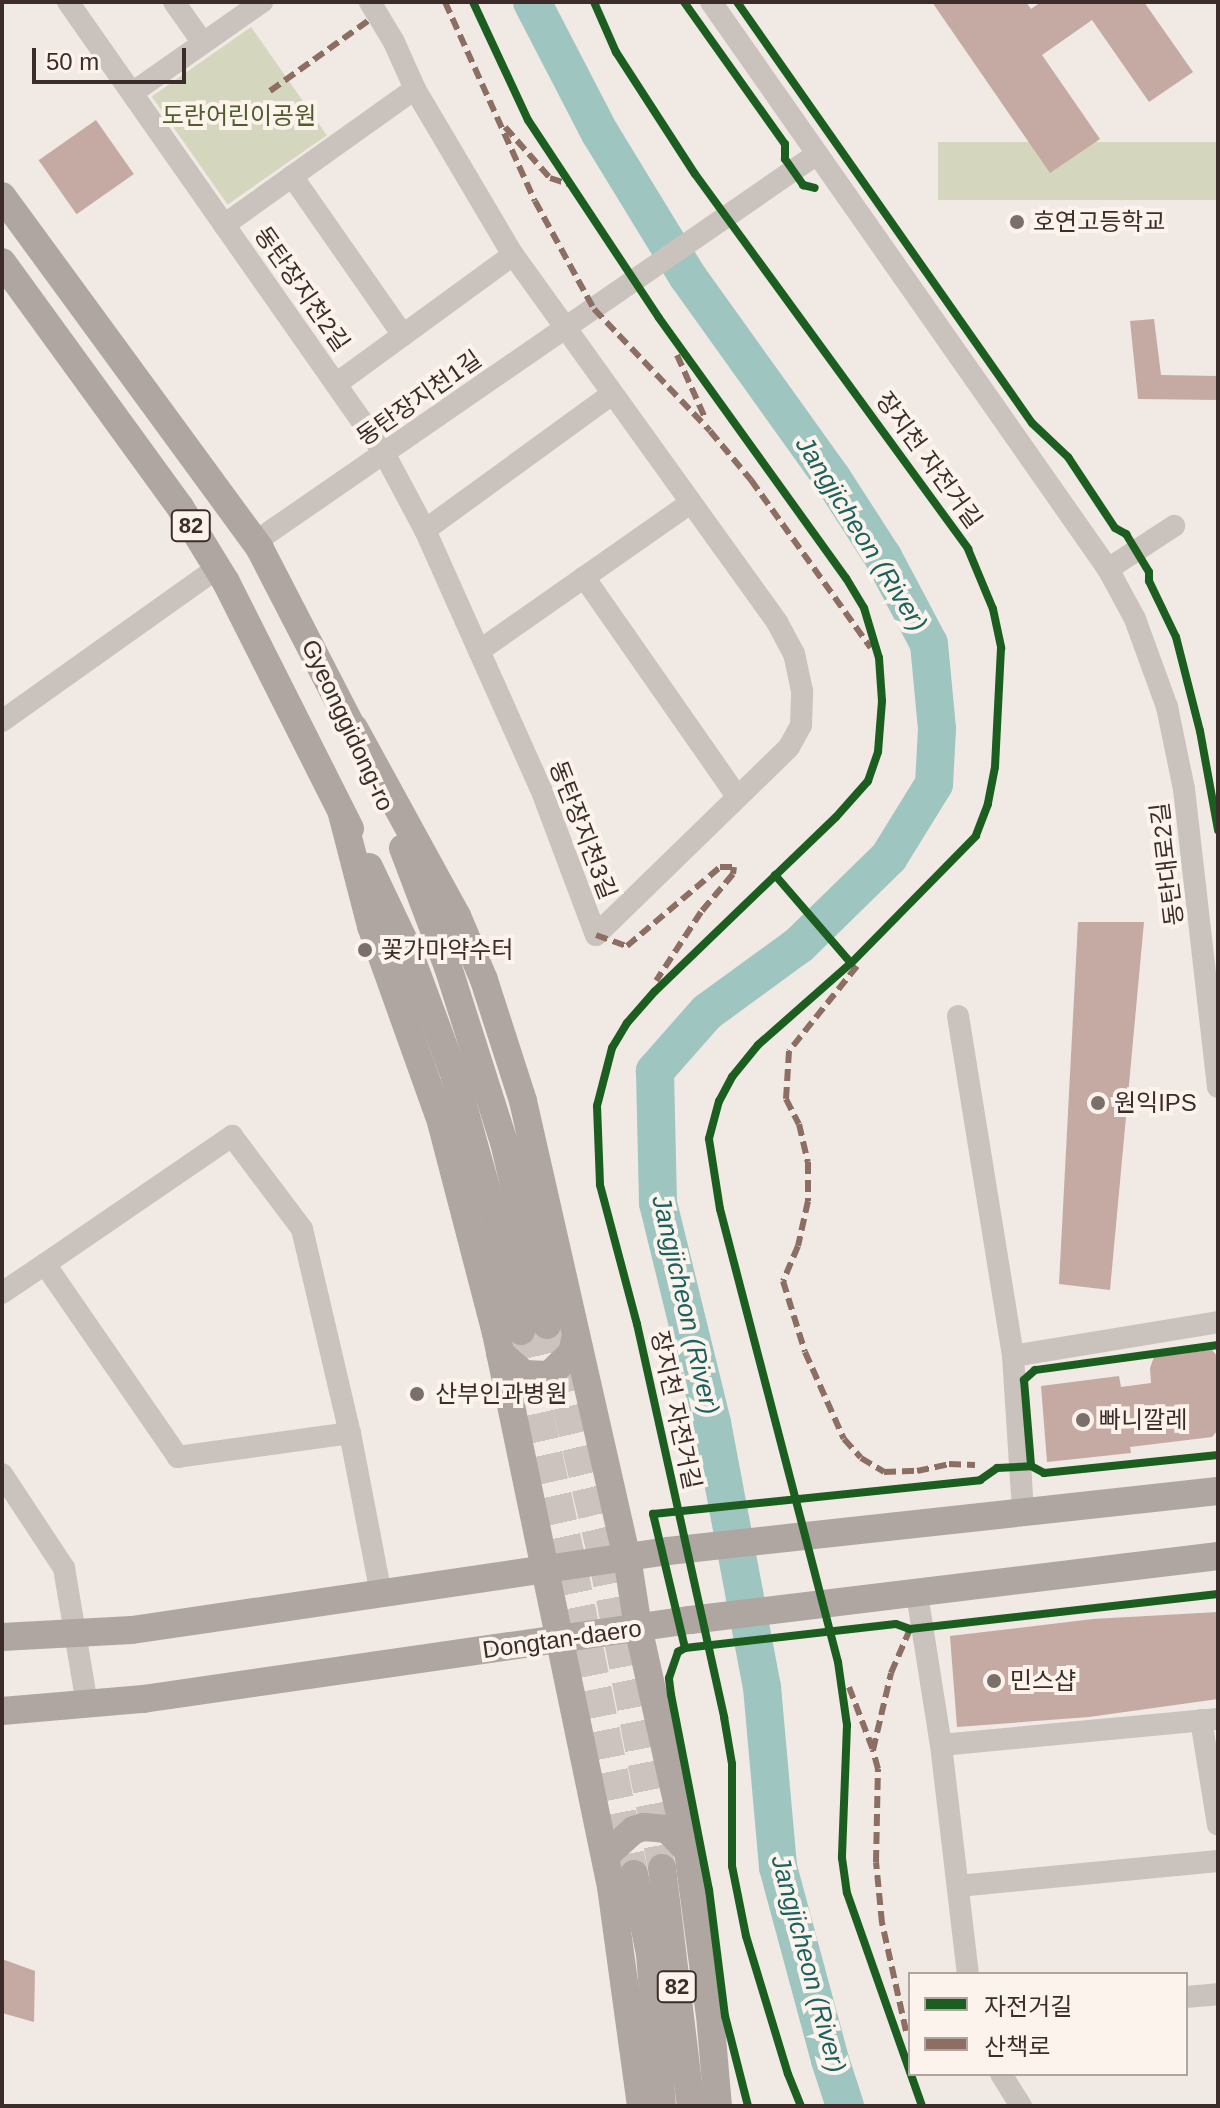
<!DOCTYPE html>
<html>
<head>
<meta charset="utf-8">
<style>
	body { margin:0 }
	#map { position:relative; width:1220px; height:2108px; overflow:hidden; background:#f0e9e4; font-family:Arial,"Noto Sans KR",sans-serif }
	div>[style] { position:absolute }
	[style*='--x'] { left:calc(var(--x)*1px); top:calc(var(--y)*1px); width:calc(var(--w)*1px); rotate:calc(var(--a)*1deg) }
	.green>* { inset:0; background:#d4d6bd; transform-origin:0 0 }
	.river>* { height:38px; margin:-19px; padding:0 19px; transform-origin:19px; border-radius:19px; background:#9fc5c0 }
	.building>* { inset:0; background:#c5aaa4; transform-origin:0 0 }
	.major-tunnel>* { height:28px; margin-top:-14px; transform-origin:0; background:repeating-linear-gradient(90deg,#ccc3bf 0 28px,transparent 0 42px) }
	.minor>* { height:22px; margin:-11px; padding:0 11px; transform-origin:11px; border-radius:11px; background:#cac2bd }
	.major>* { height:28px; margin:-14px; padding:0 14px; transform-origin:14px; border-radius:14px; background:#afa6a2 }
	.quiet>* { height:6px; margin-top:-3px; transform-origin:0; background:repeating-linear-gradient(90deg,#8d6e63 0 12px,transparent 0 18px) }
	.cycleway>* { height:8px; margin:-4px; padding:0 4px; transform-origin:4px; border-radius:4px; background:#1b5e20 }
	.dots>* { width:22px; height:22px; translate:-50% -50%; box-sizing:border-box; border:4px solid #fcf3ed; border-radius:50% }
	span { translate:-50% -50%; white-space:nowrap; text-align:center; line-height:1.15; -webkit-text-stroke:8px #fcf3ed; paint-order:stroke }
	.shield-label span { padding:2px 6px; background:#fcf3ed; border:2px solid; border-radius:6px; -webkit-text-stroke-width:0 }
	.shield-label { font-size:22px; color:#3c2d2a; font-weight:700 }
	.park-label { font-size:24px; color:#505c2b }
	.poi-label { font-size:24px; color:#3c2d2a }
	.left { translate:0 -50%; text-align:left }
	.street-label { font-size:24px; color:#3c2d2a }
	.water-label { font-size:26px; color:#1b615e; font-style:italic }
	.frame { position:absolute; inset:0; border:4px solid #3c2d2a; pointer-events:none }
	.legend { position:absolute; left:908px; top:1972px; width:280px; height:104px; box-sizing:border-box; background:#fcf3ed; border:2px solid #afa49f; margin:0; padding:10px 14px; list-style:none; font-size:24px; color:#3c2d2a }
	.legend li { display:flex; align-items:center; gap:16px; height:40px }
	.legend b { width:40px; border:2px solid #afa49f }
	.scale { position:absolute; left:32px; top:48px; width:154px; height:36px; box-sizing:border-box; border:4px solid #3c2d2a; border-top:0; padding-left:10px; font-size:24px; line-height:28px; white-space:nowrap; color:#3c2d2a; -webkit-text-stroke:6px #fcf3ed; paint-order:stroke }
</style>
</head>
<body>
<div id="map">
	<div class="green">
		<div style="left:251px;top:27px;width:132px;height:121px;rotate:55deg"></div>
		<div style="left:1218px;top:142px;width:58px;height:280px;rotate:90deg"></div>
	</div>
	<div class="river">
		<div style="--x:532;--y:2;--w:148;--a:62.6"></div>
		<div style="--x:600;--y:133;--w:169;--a:58.6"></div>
		<div style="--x:688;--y:277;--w:247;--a:54.4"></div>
		<div style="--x:832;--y:478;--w:94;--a:57.2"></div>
		<div style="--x:883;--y:557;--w:98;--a:62.1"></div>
		<div style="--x:929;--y:644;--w:85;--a:84.6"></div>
		<div style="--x:937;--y:729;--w:55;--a:93.1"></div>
		<div style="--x:934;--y:784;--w:86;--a:121.7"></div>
		<div style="--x:889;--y:857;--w:126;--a:135.6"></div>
		<div style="--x:799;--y:945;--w:114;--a:143.9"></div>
		<div style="--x:707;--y:1012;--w:79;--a:131.4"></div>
		<div style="--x:655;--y:1071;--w:132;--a:88.7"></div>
		<div style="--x:658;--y:1203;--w:227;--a:76.2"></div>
		<div style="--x:712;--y:1423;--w:269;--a:79.3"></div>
		<div style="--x:762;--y:1687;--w:181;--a:84.9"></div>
		<div style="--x:778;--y:1867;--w:200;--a:74.9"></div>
		<div style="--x:830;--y:2060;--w:48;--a:71.9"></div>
	</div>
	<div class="building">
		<div style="clip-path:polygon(932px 2px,1026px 2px,1031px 9px,1041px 2px,1144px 2px,1193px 72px,1149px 102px,1092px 20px,1042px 55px,1100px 139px,1050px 173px)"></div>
		<div style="left:96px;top:120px;width:66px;height:70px;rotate:55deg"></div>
		<div style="clip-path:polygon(1154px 319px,1161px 375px,1218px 376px,1218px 400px,1138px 399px,1130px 321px)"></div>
		<div style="clip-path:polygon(1078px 922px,1144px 922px,1110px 1290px,1059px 1284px)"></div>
		<div style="clip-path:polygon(1212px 1350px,1218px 1357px,1218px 1430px,1212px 1437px,1130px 1447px,1131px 1453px,1047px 1462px,1041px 1386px,1119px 1376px,1121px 1387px,1151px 1383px,1150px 1368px,1154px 1357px)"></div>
		<div style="clip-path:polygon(1218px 1612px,1218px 1699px,1089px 1717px,957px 1727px,950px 1636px,1093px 1619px)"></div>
		<div style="clip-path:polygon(2px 1959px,35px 1971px,34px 2022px,2px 2013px)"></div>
	</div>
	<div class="major-tunnel">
		<div style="--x:547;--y:1325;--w:238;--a:76.7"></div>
		<div style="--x:602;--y:1557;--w:317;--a:79.1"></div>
		<div style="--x:521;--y:1331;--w:240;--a:77.5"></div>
		<div style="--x:573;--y:1565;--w:315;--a:78.8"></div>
	</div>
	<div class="minor">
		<div style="--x:68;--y:2;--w:551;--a:54.98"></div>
		<div style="--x:384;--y:453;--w:87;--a:62"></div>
		<div style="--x:425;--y:530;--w:284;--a:65.9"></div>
		<div style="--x:541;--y:789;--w:156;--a:69.4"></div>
		<div style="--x:596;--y:935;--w:269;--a:-44.2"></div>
		<div style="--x:789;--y:747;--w:25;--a:-61"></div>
		<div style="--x:801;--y:725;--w:34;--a:-88"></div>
		<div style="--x:802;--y:691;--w:38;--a:-102"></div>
		<div style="--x:794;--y:654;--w:36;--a:-118"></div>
		<div style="--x:777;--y:622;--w:452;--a:-125.7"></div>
		<div style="--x:513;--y:255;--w:193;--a:-120.6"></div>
		<div style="--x:415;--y:89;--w:51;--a:-114.1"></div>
		<div style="--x:394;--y:42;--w:47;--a:-121"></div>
		<div style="--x:174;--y:2;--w:50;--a:54.7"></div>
		<div style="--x:711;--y:2;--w:692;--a:55"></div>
		<div style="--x:1108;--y:569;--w:57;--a:61.6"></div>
		<div style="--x:1135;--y:619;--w:94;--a:70"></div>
		<div style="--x:1167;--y:707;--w:84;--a:78.3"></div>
		<div style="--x:1184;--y:789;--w:300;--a:83.5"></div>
		<div style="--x:132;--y:93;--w:159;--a:-35"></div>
		<div style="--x:292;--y:176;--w:194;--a:55.1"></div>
		<div style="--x:224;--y:225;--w:234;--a:-35.5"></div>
		<div style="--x:336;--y:384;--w:219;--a:-36.1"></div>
		<div style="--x:425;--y:530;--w:231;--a:-36"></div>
		<div style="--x:255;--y:542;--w:683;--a:-34.62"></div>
		<div style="--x:1108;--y:569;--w:79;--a:-33.1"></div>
		<div style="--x:584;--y:577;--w:267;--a:55.1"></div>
		<div style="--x:479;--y:651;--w:258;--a:-35"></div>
		<div style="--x:2;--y:721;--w:264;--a:-35.4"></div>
		<div style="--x:958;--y:1016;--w:344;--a:80.8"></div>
		<div style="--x:1013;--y:1356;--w:155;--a:86.3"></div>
		<div style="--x:2;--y:1293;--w:52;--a:-34"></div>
		<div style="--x:1013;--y:1356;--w:208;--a:-9.4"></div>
		<div style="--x:350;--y:1433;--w:174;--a:172.1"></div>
		<div style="--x:178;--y:1457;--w:234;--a:-124.6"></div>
		<div style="--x:45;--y:1264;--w:227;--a:-34.4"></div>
		<div style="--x:232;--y:1136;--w:116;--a:53"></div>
		<div style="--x:302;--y:1229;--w:210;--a:76.8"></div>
		<div style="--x:350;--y:1433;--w:164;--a:79.1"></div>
		<div style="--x:2;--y:1474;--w:113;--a:56.6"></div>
		<div style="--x:64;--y:1568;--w:138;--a:80.4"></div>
		<div style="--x:917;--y:1594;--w:153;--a:81"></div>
		<div style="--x:941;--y:1745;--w:278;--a:-5.4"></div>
		<div style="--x:1201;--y:1720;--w:106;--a:80.8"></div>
		<div style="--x:941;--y:1745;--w:231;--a:83.3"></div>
		<div style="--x:958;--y:1886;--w:261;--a:-5.5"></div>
		<div style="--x:1186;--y:1997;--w:32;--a:-5"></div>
		<div style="--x:1001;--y:2074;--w:38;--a:58"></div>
	</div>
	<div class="major">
		<div style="--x:2;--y:196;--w:437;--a:53.8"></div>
		<div style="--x:260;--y:549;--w:218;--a:62.7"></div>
		<div style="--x:2;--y:262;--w:303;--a:54"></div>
		<div style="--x:180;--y:507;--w:88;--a:58.5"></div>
		<div style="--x:226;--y:582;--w:276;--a:63.3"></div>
		<div style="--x:354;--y:728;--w:214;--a:61.3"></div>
		<div style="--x:457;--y:916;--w:69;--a:67.1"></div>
		<div style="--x:484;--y:980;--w:127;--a:72.1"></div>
		<div style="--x:523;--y:1101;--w:468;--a:77.2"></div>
		<div style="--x:627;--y:1557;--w:71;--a:81.1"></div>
		<div style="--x:638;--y:1627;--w:230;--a:77.4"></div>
		<div style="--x:688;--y:1851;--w:165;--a:82.4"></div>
		<div style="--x:710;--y:2015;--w:91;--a:85"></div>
		<div style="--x:342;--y:814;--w:116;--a:75.5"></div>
		<div style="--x:371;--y:926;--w:208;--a:70.3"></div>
		<div style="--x:441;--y:1122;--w:218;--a:75.4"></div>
		<div style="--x:496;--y:1333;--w:566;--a:78.27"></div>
		<div style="--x:611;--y:1887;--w:221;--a:82.2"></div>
		<div style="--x:403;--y:848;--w:127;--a:69.3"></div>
		<div style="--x:448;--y:967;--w:184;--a:72.3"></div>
		<div style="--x:504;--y:1142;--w:188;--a:76.8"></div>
		<div style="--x:369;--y:867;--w:89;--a:64.6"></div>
		<div style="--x:407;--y:947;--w:139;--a:69.7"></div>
		<div style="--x:455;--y:1077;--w:148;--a:74.3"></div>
		<div style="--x:495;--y:1219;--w:115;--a:76.9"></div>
		<div style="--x:500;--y:1353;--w:32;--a:41"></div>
		<div style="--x:524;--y:1374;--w:25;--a:2"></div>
		<div style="--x:549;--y:1375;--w:32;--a:-44"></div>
		<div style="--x:572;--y:1353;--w:17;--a:-77"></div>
		<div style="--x:2;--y:1637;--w:130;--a:-3.1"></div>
		<div style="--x:132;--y:1630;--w:542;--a:-8.38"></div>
		<div style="--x:668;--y:1551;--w:553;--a:-6.23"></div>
		<div style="--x:2;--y:1711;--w:142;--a:-4.9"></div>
		<div style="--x:143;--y:1699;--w:553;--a:-8.22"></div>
		<div style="--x:690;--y:1620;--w:532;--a:-6.91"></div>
		<div style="--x:605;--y:1856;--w:39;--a:-42"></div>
		<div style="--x:634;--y:1830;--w:10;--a:-17"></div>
		<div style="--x:644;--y:1827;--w:23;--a:5"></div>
		<div style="--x:667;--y:1829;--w:30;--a:46"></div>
		<div style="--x:662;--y:1868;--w:240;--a:83.1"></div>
		<div style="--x:634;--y:1874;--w:82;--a:78.7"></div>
		<div style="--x:650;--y:1954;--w:152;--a:85.5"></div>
	</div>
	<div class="quiet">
		<div style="--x:445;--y:2;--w:218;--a:65.7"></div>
		<div style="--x:535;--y:201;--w:123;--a:61.4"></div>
		<div style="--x:594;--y:309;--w:168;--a:46.4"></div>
		<div style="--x:710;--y:431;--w:64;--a:50.1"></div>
		<div style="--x:751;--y:480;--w:206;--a:54.5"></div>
		<div style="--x:270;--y:91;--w:122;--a:-35.6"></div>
		<div style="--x:505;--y:127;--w:68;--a:48.6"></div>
		<div style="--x:550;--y:178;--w:19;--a:18"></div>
		<div style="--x:677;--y:355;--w:71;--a:66"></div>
		<div style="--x:596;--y:935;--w:33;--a:20"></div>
		<div style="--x:627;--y:946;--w:122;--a:-40.3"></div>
		<div style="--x:720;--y:867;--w:14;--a:0"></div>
		<div style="--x:734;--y:867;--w:7;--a:98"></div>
		<div style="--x:733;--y:874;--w:50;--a:130.1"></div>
		<div style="--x:701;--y:912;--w:82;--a:123.1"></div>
		<div style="--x:857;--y:966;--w:109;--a:128.7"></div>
		<div style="--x:789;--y:1051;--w:48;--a:93.6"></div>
		<div style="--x:786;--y:1099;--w:28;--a:63"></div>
		<div style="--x:799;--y:1124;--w:39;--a:77"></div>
		<div style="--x:808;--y:1162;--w:39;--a:90"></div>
		<div style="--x:808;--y:1201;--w:46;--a:102.5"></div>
		<div style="--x:798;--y:1246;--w:38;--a:113"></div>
		<div style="--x:783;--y:1281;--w:74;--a:72.8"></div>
		<div style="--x:805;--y:1352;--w:95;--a:65.9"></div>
		<div style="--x:844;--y:1439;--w:25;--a:48"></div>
		<div style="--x:861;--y:1458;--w:27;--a:31"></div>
		<div style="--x:884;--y:1472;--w:33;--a:-2"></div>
		<div style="--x:917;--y:1471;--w:33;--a:-12"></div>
		<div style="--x:949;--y:1464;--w:26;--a:2"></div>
		<div style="--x:849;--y:1687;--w:67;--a:69.1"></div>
		<div style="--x:906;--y:2031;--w:111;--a:-102.5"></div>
		<div style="--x:882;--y:1923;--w:61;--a:-95.6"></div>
		<div style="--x:876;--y:1862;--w:93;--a:-88.8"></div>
		<div style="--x:878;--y:1769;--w:20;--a:-105"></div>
		<div style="--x:873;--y:1750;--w:79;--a:-76.8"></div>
		<div style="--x:891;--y:1673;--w:48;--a:-66.6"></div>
	</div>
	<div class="cycleway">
		<div style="--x:473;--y:2;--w:130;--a:65"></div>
		<div style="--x:528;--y:120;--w:237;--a:56.5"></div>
		<div style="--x:659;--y:318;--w:320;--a:54.3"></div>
		<div style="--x:846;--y:578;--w:35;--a:59"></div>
		<div style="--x:864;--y:608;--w:52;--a:73.3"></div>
		<div style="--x:879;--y:658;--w:43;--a:86"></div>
		<div style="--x:882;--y:701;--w:51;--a:94.5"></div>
		<div style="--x:878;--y:752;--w:31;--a:109"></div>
		<div style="--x:868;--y:781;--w:48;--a:131.6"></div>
		<div style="--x:836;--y:817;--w:251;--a:136.1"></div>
		<div style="--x:655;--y:991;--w:43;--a:131.2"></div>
		<div style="--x:627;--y:1023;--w:29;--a:121"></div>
		<div style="--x:612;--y:1048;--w:60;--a:104.5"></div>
		<div style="--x:597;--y:1106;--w:79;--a:87.8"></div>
		<div style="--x:600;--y:1185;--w:144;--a:75.1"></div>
		<div style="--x:637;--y:1324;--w:403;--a:77.5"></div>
		<div style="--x:724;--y:1717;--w:48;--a:80.3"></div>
		<div style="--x:732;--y:1764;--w:102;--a:90"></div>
		<div style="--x:732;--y:1866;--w:71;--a:78.7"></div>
		<div style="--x:746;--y:1936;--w:144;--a:73.1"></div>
		<div style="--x:788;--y:2074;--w:35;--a:68"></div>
		<div style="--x:594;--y:2;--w:55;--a:66.3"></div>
		<div style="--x:616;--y:52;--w:145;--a:57.1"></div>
		<div style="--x:695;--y:174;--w:464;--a:53.9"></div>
		<div style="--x:968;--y:549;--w:65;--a:67.4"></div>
		<div style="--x:993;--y:609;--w:40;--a:78"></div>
		<div style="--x:1001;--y:648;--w:119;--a:92.9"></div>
		<div style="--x:995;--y:767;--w:38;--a:101"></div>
		<div style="--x:988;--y:804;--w:34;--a:111"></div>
		<div style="--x:976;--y:836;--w:178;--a:134.5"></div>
		<div style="--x:851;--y:963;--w:124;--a:138.6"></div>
		<div style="--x:758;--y:1045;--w:41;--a:129.1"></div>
		<div style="--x:732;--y:1077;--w:27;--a:118"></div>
		<div style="--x:719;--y:1101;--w:39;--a:105"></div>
		<div style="--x:709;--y:1139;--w:71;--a:81.1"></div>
		<div style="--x:720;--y:1209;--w:468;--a:75.4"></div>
		<div style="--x:838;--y:1662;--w:64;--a:81.9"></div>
		<div style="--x:847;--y:1725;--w:133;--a:92.2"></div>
		<div style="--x:842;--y:1858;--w:35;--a:82"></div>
		<div style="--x:847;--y:1893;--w:226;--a:70.6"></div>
		<div style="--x:684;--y:2;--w:174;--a:54.6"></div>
		<div style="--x:785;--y:144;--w:15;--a:90"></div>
		<div style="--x:785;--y:159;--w:32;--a:55"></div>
		<div style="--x:803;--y:185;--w:12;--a:14"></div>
		<div style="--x:737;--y:2;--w:514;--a:54.98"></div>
		<div style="--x:1032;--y:423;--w:50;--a:43.4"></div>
		<div style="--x:1068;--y:457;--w:85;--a:56.5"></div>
		<div style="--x:1115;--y:528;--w:13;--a:29"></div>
		<div style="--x:1126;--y:534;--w:44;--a:58.8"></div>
		<div style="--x:1149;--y:572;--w:9;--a:90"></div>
		<div style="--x:1149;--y:581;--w:62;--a:64.3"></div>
		<div style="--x:1176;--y:637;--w:97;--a:75.7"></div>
		<div style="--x:1200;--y:731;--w:101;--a:79.7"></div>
		<div style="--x:775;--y:875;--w:116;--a:49.2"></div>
		<div style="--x:1218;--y:1345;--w:185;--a:172.2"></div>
		<div style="--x:1035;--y:1370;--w:15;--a:138"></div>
		<div style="--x:1024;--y:1380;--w:86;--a:85.3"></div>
		<div style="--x:1031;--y:1466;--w:15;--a:28"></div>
		<div style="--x:1044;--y:1473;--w:175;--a:-5.9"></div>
		<div style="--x:685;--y:1648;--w:138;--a:-103.4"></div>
		<div style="--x:653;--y:1514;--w:329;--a:-5.9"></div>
		<div style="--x:980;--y:1480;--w:21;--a:-35"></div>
		<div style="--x:997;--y:1468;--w:34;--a:-3"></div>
		<div style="--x:748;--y:2106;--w:93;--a:-104.3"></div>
		<div style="--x:725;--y:2016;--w:127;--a:-97.2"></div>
		<div style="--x:709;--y:1890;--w:199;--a:-101"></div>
		<div style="--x:671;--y:1695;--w:17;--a:-97"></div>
		<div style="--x:669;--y:1678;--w:28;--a:-71"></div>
		<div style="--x:678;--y:1652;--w:8;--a:-30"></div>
		<div style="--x:685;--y:1648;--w:212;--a:-6.5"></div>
		<div style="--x:896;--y:1624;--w:15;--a:20"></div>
		<div style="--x:910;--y:1629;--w:310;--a:-6.5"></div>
	</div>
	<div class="dots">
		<div style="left:1017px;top:222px;background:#7b6f6b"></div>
		<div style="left:365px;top:950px;background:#7b6f6b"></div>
		<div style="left:1098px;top:1103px;background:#7b6f6b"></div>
		<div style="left:417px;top:1394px;background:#7b6f6b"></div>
		<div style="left:1083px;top:1420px;background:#7b6f6b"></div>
		<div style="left:994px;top:1681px;background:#7b6f6b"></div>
	</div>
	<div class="shield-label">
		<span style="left:191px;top:526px">82</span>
		<span style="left:677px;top:1987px">82</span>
	</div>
	<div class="park-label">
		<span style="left:239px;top:116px">도란어린이공원</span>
	</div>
	<div class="poi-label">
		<span class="left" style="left:1033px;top:222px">호연고등학교</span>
		<span class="left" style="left:381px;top:950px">꽃가마약수터</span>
		<span class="left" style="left:1114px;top:1103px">원익IPS</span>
		<span class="left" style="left:435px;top:1394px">산부인과병원</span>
		<span class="left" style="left:1099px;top:1420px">빠니깔레</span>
		<span class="left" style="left:1010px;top:1681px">민스샵</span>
	</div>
	<div class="street-label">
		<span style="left:302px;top:289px;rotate:55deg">동탄장지천2길</span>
		<span style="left:419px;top:398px;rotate:-35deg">동탄장지천1길</span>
		<span style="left:929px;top:460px;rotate:54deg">장지천 자전거길</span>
		<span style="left:348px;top:725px;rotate:65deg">Gyeonggidong-ro</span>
		<span style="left:583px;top:830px;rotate:69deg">동탄장지천3길</span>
		<span style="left:1167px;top:864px;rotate:-97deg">동탄대로2길</span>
		<span style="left:676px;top:1410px;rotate:78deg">장지천 자전거길</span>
		<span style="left:562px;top:1639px;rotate:-8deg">Dongtan-daero</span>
	</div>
	<div class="water-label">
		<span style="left:861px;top:534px;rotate:58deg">Jangjicheon (River)</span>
		<span style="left:685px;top:1305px;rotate:77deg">Jangjicheon (River)</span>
		<span style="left:808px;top:1964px;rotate:75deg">Jangjicheon (River)</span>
	</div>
	<div class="frame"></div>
	<ul class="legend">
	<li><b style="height:10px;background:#1b5e20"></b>자전거길</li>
	<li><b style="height:10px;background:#8d6e63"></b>산책로</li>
	</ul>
	<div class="scale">50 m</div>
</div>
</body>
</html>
